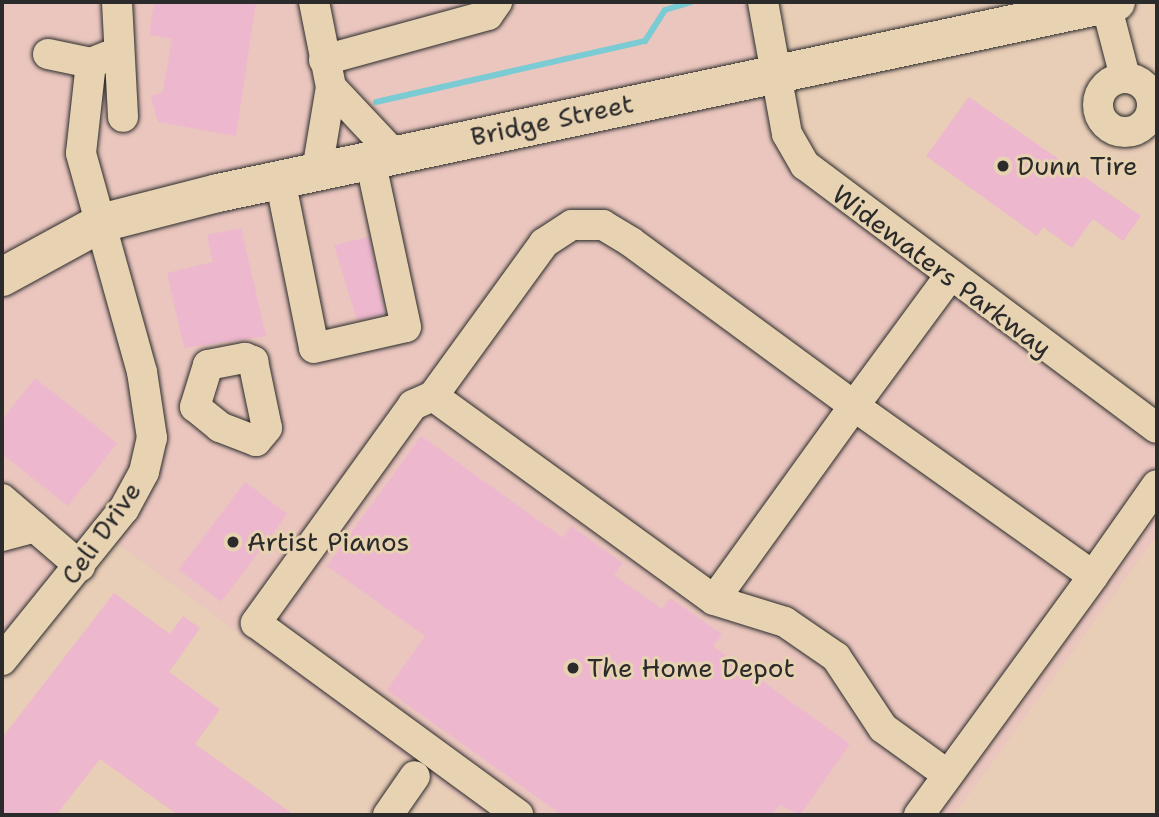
<!DOCTYPE html>
<html>
<head>
<meta charset="utf-8">
<style>
	body { margin:0 }
	#map { position:relative; width:1159px; height:817px; overflow:hidden; background:#e8cdb7; font-family:"Shantell Sans",sans-serif }
	div>[style] { position:absolute }
	[style*='--x'] { left:calc(var(--x)*1px); top:calc(var(--y)*1px); width:calc(var(--w)*1px); rotate:calc(var(--a)*1deg) }
	.built>* { inset:0; background:#eac6be }
	.stream>* { height:6px; margin:-3px; padding:0 3px; transform-origin:3px; border-radius:3px; background:#7bcbd5 }
	.building>* { inset:0; background:#edb7ce; transform-origin:0 0 }
	.roads { filter:drop-shadow(0 0 2px #2b2b2b) drop-shadow(0 0 2px #2b2b2b) }
	.minor>* { height:30px; margin:-15px; padding:0 15px; transform-origin:15px; border-radius:15px; background:#e7d2b1 }
	.minor>.ring { margin:-15px; padding:0; box-sizing:content-box; background:none; border:30px solid #e7d2b1; border-radius:50% }
	.major>* { height:38px; margin:-19px; padding:0 19px; transform-origin:19px; border-radius:19px; background:#e7d2b1 }
	.dots>* { width:19px; height:19px; translate:-50% -50%; box-sizing:border-box; border:4px solid #e7d2b1; border-radius:50% }
	span { translate:-50% -50%; white-space:nowrap; text-align:center; line-height:1.15; -webkit-text-stroke:6px #e7d2b1; paint-order:stroke }
	.street-label { font-size:26px; color:#2b2b2b }
	.poi-label { font-size:26px; color:#2b2b2b }
	.left { translate:0 -50%; text-align:left }
	.frame { position:absolute; inset:0; border:4px solid #2b2b2b; pointer-events:none }
</style>
</head>
<body>
<div id="map">
	<div class="built">
		<div style="clip-path:polygon(2px 2px,775px 2px,787px 134px,1157px 428px,1157px 535px,954px 815px,483px 815px,101px 531px,2px 646px)"></div>
	</div>
	<div class="stream">
		<div style="--x:376;--y:102;--w:276;--a:-12.8"></div>
		<div style="--x:645;--y:41;--w:37;--a:-57"></div>
		<div style="--x:665;--y:10;--w:27;--a:-17"></div>
	</div>
	<div class="building">
		<div style="clip-path:polygon(154px 2px,256px 2px,236px 136px,158px 122px,151px 96px,163px 92px,172px 39px,149px 35px)"></div>
		<div style="clip-path:polygon(969px 97px,1141px 216px,1123px 241px,1093px 219px,1072px 248px,1043px 227px,1037px 236px,926px 156px)"></div>
		<div style="clip-path:polygon(241px 228px,266px 336px,184px 348px,167px 273px,213px 262px,207px 235px)"></div>
		<div style="clip-path:polygon(369px 237px,384px 314px,357px 320px,334px 245px)"></div>
		<div style="clip-path:polygon(35px 378px,117px 443px,68px 506px,2px 454px,2px 420px)"></div>
		<div style="clip-path:polygon(421px 436px,563px 538px,571px 526px,623px 563px,614px 575px,662px 609px,670px 598px,722px 634px,713px 646px,850px 744px,800px 815px,780px 805px,772px 815px,562px 815px,387px 690px,425px 636px,327px 566px)"></div>
		<div style="left:245px;top:482px;width:53px;height:110px;rotate:37deg"></div>
		<div style="clip-path:polygon(114px 593px,170px 634px,183px 616px,200px 628px,169px 672px,220px 709px,195px 744px,294px 815px,178px 815px,100px 759px,56px 815px,2px 815px,2px 738px)"></div>
	</div>
	<div class="roads">
		<div class="minor">
			<div style="--x:117;--y:2;--w:115;--a:87"></div>
			<div style="--x:314;--y:2;--w:87;--a:78.7"></div>
			<div style="--x:331;--y:87;--w:85;--a:99.5"></div>
			<div style="--x:763;--y:2;--w:134;--a:79.7"></div>
			<div style="--x:787;--y:134;--w:36;--a:60"></div>
			<div style="--x:805;--y:165;--w:439;--a:36.8"></div>
			<div style="--x:1106;--y:4;--w:75;--a:75.4"></div>
			<div style="--x:48;--y:54;--w:44;--a:11.8"></div>
			<div style="--x:91;--y:63;--w:18;--a:-22"></div>
			<div style="--x:324;--y:60;--w:170;--a:-15.3"></div>
			<div style="--x:488;--y:15;--w:16;--a:-55"></div>
			<div class="ring" style="left:1098px;top:78px;width:24px;height:24px"></div>
			<div style="--x:331;--y:87;--w:92;--a:46.8"></div>
			<div style="--x:280;--y:179;--w:172;--a:78.6"></div>
			<div style="--x:314;--y:348;--w:94;--a:-12.9"></div>
			<div style="--x:406;--y:327;--w:172;--a:-102.1"></div>
			<div style="--x:949;--y:277;--w:160;--a:126.4"></div>
			<div style="--x:854;--y:406;--w:239;--a:125.8"></div>
			<div style="--x:714;--y:600;--w:347;--a:-144"></div>
			<div style="--x:433;--y:396;--w:189;--a:-54"></div>
			<div style="--x:544;--y:243;--w:33;--a:-33"></div>
			<div style="--x:572;--y:225;--w:31;--a:0"></div>
			<div style="--x:603;--y:225;--w:33;--a:31"></div>
			<div style="--x:631;--y:242;--w:277;--a:36.3"></div>
			<div style="--x:854;--y:406;--w:293;--a:35.4"></div>
			<div style="--x:1093;--y:576;--w:111;--a:-54.9"></div>
			<div style="--x:245;--y:358;--w:9;--a:21"></div>
			<div style="--x:253;--y:361;--w:68;--a:78.2"></div>
			<div style="--x:267;--y:428;--w:17;--a:130"></div>
			<div style="--x:256;--y:441;--w:39;--a:-159"></div>
			<div style="--x:220;--y:427;--w:32;--a:-141"></div>
			<div style="--x:195;--y:407;--w:44;--a:-72.8"></div>
			<div style="--x:208;--y:365;--w:38;--a:-11"></div>
			<div style="--x:433;--y:396;--w:22;--a:156"></div>
			<div style="--x:413;--y:405;--w:269;--a:125.8"></div>
			<div style="--x:256;--y:623;--w:325;--a:36.2"></div>
			<div style="--x:2;--y:499;--w:103;--a:40.7"></div>
			<div style="--x:2;--y:536;--w:34;--a:-15"></div>
			<div style="--x:714;--y:600;--w:74;--a:17.2"></div>
			<div style="--x:785;--y:622;--w:62;--a:34.5"></div>
			<div style="--x:836;--y:657;--w:85;--a:56.5"></div>
			<div style="--x:883;--y:728;--w:80;--a:35.9"></div>
			<div style="--x:2;--y:660;--w:194;--a:-51.1"></div>
			<div style="--x:124;--y:509;--w:42;--a:-61.6"></div>
			<div style="--x:144;--y:472;--w:35;--a:-77"></div>
			<div style="--x:152;--y:438;--w:67;--a:-98.6"></div>
			<div style="--x:142;--y:372;--w:227;--a:-105.6"></div>
			<div style="--x:81;--y:153;--w:91;--a:-83.7"></div>
			<div style="--x:388;--y:815;--w:47;--a:-55.3"></div>
			<div style="--x:919;--y:815;--w:296;--a:-53.9"></div>
		</div>
		<div class="major">
			<div style="--x:2;--y:277;--w:113;--a:-28.6"></div>
			<div style="--x:101;--y:223;--w:121;--a:-14.4"></div>
			<div style="--x:218;--y:193;--w:918;--a:-12.01"></div>
		</div>
	</div>
	<div class="dots">
		<div style="left:1003px;top:166px;background:#2b2b2b"></div>
		<div style="left:233px;top:542px;background:#2b2b2b"></div>
		<div style="left:573px;top:668px;background:#2b2b2b"></div>
	</div>
	<div class="street-label">
		<span style="left:552px;top:120px;rotate:-12deg">Bridge Street</span>
		<span style="left:942px;top:271px;rotate:37deg">Widewaters Parkway</span>
		<span style="left:101px;top:533px;rotate:-55deg">Celi Drive</span>
	</div>
	<div class="poi-label">
		<span class="left" style="left:1017px;top:166px">Dunn Tire</span>
		<span class="left" style="left:247px;top:542px">Artist Pianos</span>
		<span class="left" style="left:587px;top:668px">The Home Depot</span>
	</div>
	<div class="frame"></div>
</div>
</body>
</html>
